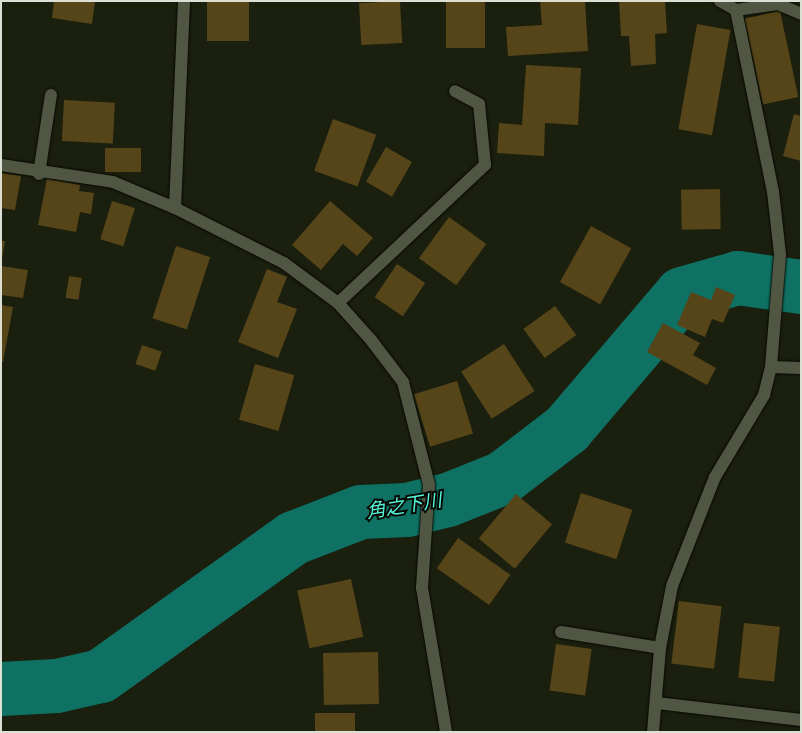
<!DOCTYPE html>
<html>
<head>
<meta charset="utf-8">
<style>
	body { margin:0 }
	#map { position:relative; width:802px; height:733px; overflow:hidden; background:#1b1f0d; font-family:"Libre Baskerville","Noto Sans JP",serif }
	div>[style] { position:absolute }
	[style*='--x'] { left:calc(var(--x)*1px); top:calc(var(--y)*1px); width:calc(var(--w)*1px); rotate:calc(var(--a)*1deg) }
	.river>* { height:54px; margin:-27px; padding:0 27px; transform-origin:27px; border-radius:27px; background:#0e7163 }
	.building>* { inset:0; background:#554519; transform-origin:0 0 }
	.roads { filter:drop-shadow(0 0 1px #060900) drop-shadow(0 0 1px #060900) }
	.minor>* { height:12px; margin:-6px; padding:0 6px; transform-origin:6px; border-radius:6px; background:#515642 }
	span { translate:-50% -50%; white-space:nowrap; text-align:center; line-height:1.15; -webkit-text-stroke:4px #070803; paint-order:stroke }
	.water-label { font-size:19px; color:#55f5da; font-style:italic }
	.frame { position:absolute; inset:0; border:2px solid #dce0d4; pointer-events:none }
</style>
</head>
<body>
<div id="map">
	<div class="river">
		<div style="--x:1;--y:689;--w:56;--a:-3.1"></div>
		<div style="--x:57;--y:686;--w:45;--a:-12.8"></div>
		<div style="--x:101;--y:676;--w:237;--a:-35.6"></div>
		<div style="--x:294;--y:538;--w:72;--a:-21.2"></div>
		<div style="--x:361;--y:512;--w:46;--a:-2.5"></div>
		<div style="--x:407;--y:510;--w:42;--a:-13.7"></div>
		<div style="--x:448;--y:500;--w:59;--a:-21.8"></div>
		<div style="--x:503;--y:478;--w:81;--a:-37.4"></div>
		<div style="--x:567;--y:429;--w:177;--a:-49.6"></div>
		<div style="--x:682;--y:294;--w:58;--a:-15.9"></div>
		<div style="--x:738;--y:278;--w:64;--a:8.1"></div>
	</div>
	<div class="building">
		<div style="clip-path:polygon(54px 1px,95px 1px,92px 24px,52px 18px)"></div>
		<div style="left:207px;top:1px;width:42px;height:40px"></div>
		<div style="left:400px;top:1px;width:42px;height:41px;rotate:87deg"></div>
		<div style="left:446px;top:1px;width:39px;height:47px"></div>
		<div style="clip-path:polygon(540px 1px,585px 1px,588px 51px,508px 56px,506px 27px,542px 25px)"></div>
		<div style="clip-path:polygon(619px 1px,665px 1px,667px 33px,655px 34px,656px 64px,631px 66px,629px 36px,621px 36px)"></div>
		<div style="left:780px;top:11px;width:88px;height:36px;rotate:78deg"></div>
		<div style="left:697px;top:24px;width:34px;height:107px;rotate:10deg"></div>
		<div style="clip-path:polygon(526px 65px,581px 68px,578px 125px,545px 123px,544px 156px,497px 153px,499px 123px,522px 125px)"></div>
		<div style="left:64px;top:100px;width:51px;height:41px;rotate:3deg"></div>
		<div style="clip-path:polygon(794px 114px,801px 116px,801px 161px,783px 156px)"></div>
		<div style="left:333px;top:119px;width:46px;height:55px;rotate:20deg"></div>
		<div style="left:386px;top:147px;width:30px;height:40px;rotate:30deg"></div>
		<div style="left:105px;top:148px;width:36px;height:24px"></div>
		<div style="clip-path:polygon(1px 173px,21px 176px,15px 210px,1px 208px)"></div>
		<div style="clip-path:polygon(47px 179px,80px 185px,79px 191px,94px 193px,91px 214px,80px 212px,76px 232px,38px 225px)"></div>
		<div style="left:720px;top:189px;width:40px;height:39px;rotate:89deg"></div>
		<div style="left:112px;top:201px;width:24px;height:40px;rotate:17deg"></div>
		<div style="clip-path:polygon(330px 201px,373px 238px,357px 256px,343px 244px,321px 270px,292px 245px)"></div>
		<div style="left:449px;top:217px;width:46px;height:51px;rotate:36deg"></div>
		<div style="left:591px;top:226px;width:46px;height:64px;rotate:29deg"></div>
		<div style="clip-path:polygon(1px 241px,5px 241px,2px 259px,1px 259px)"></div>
		<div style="left:176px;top:246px;width:36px;height:76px;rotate:18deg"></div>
		<div style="left:397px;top:264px;width:34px;height:40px;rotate:34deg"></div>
		<div style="clip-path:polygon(1px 266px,28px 270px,23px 298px,1px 295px)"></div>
		<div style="clip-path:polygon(267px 269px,287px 277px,277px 302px,297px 309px,278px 358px,238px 342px)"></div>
		<div style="left:69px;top:276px;width:13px;height:22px;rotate:9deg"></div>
		<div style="clip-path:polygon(716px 287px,735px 295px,723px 323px,712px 319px,705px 337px,677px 325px,691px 292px,711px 300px)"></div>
		<div style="clip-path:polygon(1px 305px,13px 307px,3px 362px,1px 362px)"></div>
		<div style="left:555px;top:306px;width:36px;height:39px;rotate:54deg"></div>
		<div style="clip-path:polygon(663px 323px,700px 343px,693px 355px,716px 368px,707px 385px,647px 352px)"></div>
		<div style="left:504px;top:344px;width:56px;height:51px;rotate:57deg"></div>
		<div style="left:142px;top:345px;width:21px;height:20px;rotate:19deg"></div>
		<div style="left:255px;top:364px;width:41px;height:58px;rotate:16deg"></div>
		<div style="left:457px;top:381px;width:55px;height:45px;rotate:73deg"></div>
		<div style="left:581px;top:493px;width:54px;height:52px;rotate:18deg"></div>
		<div style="left:516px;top:494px;width:47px;height:58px;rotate:40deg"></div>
		<div style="left:458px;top:538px;width:64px;height:37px;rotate:35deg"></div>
		<div style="left:351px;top:579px;width:59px;height:55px;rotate:78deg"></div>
		<div style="left:679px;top:601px;width:43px;height:63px;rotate:7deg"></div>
		<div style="left:744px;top:623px;width:36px;height:55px;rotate:6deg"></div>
		<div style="left:556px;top:644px;width:36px;height:47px;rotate:8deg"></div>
		<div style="left:378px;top:652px;width:52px;height:55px;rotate:89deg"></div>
		<div style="left:315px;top:713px;width:40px;height:19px"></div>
	</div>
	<div class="roads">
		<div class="minor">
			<div style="--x:720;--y:1;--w:18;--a:29"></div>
			<div style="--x:736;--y:10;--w:42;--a:-8.1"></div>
			<div style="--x:778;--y:4;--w:25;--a:23"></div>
			<div style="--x:1;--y:165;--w:113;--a:8.6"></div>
			<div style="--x:113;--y:182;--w:67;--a:22.8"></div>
			<div style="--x:175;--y:208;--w:122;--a:26.8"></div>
			<div style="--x:284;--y:263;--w:67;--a:36.5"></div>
			<div style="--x:338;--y:303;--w:50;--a:48.3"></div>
			<div style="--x:371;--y:340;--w:53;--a:52.7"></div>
			<div style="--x:403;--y:382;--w:106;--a:75.8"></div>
			<div style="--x:429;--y:485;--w:103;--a:93.9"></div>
			<div style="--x:422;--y:588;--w:146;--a:80.5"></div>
			<div style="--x:39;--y:174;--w:80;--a:-81.4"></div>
			<div style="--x:175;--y:208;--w:207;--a:-87.5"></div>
			<div style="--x:338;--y:303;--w:202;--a:-43.2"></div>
			<div style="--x:485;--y:165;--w:61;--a:-95.6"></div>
			<div style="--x:479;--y:104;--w:27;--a:-152"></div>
			<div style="--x:771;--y:367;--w:30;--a:2"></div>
			<div style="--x:561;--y:632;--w:100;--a:9.2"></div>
			<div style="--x:657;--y:703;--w:145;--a:6.7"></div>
			<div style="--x:653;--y:732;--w:84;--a:-85.2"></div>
			<div style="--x:660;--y:648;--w:63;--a:-79"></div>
			<div style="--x:672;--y:586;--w:117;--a:-68.5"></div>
			<div style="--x:715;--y:477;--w:96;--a:-59.1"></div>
			<div style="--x:764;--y:395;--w:29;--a:-76"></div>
			<div style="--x:771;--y:367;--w:113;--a:-85.4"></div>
			<div style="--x:780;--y:254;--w:62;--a:-96.4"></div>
			<div style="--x:773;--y:192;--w:186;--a:-101.5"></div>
		</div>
	</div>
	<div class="water-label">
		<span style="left:404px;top:506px;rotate:-9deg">角之下川</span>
	</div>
	<div class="frame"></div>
</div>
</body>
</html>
